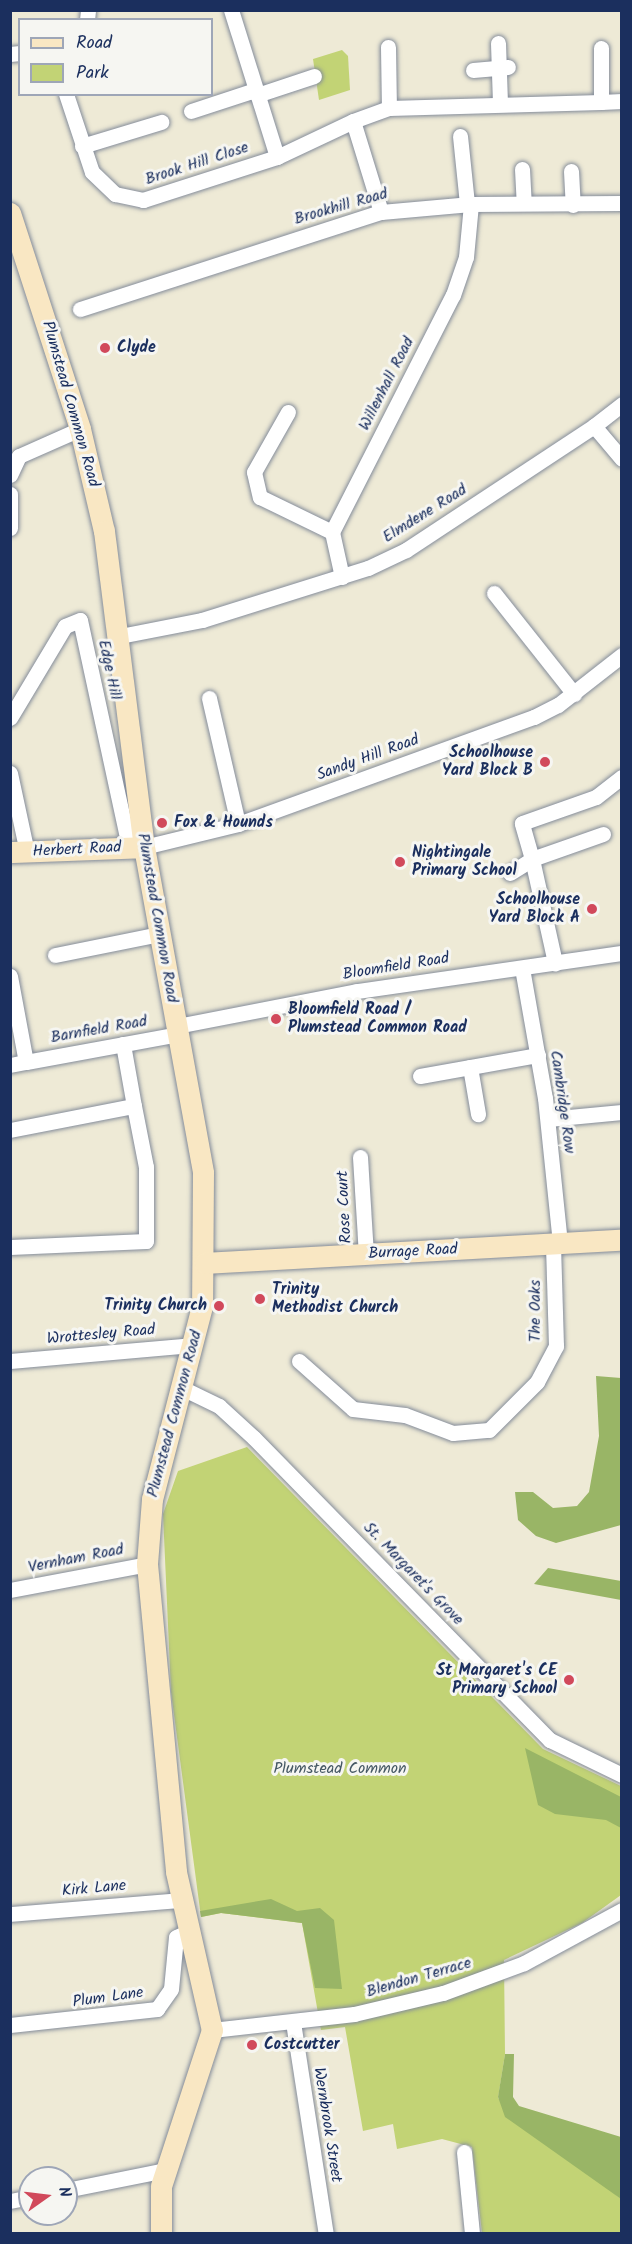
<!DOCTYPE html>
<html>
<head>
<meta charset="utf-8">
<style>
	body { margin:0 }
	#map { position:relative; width:632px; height:2244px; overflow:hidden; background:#eeead6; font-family:Kalam,sans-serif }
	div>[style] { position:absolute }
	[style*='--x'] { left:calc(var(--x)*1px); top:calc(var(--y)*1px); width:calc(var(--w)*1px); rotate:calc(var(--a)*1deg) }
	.green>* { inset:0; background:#c2d375 }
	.forest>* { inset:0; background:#99b566 }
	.roads { filter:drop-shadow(0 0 2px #848c9a) drop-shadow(0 0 2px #848c9a) }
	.street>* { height:15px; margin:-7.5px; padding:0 7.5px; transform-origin:7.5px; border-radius:7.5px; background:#fff }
	.secondary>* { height:21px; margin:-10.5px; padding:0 10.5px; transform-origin:10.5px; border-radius:10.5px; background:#f9e7c3 }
	.dots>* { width:16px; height:16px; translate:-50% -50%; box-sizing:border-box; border:3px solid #f6f6f2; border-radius:50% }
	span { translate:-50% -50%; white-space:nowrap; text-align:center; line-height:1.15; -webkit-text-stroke:6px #f6f6f2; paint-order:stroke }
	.street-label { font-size:16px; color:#1b2f5e }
	.poi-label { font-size:16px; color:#1b2f5e; font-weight:700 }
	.left { translate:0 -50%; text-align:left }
	.right { translate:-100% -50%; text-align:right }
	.park-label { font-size:16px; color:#455864 }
	.frame { position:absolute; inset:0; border:12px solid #1b2f5e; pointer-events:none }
	.legend { position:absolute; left:18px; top:18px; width:195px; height:78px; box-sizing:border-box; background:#f6f6f2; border:2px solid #9ea6b7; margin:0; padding:8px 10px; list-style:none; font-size:18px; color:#1b2f5e }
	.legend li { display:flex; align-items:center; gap:12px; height:30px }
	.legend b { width:30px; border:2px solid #9ea6b7 }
	.north { position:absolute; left:18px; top:2166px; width:60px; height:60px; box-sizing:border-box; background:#f6f6f2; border:2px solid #9ea6b7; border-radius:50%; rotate:76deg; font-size:16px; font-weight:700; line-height:24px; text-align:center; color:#1b2f5e }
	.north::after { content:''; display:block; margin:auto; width:21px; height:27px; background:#d1495b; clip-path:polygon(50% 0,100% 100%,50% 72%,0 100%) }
</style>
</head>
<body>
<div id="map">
	<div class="green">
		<div style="clip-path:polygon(342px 50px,348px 56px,350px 90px,319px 100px,313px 59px)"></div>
		<div style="clip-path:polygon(247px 1447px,543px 1749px,621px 1786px,621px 1895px,582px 1923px,504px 1960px,505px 2054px,498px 2098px,621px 2199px,621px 2233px,482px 2233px,472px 2147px,442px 2139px,397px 2149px,393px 2124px,363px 2131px,345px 2027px,321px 2030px,302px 1923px,221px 1913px,201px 1917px,171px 1692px,163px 1514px,178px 1471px)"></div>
	</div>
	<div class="forest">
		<div style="clip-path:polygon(596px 1376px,621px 1378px,621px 1525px,556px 1543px,536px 1536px,518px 1520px,515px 1492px,533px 1492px,553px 1508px,577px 1506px,589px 1492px,599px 1436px)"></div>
		<div style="clip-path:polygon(548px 1568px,621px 1581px,621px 1600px,534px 1584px)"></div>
		<div style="clip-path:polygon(525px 1748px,621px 1797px,621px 1828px,606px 1820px,555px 1814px,538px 1805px)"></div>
		<div style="clip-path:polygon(271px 1899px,297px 1911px,320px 1908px,334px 1920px,342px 1989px,315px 1988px,302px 1923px,221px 1913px,201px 1917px,200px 1911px)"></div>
		<div style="clip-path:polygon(505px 2054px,514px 2054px,513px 2097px,519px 2106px,621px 2137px,621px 2199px,505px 2117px,498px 2097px)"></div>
	</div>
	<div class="roads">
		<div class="street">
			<div style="--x:231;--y:10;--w:154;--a:72.6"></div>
			<div style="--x:87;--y:20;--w:10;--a:-84"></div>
			<div style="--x:498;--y:43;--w:61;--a:88.1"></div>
			<div style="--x:388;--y:47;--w:61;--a:89.1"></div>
			<div style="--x:10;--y:54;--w:10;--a:-6"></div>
			<div style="--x:473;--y:70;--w:35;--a:-5"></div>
			<div style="--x:66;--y:94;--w:82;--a:71.6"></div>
			<div style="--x:92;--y:172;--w:32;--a:44"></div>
			<div style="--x:115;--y:194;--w:29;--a:12"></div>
			<div style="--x:143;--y:200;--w:141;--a:-17.8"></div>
			<div style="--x:277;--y:157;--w:84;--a:-25.3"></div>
			<div style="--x:257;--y:95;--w:60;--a:-18.4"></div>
			<div style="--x:601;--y:102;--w:21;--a:-3"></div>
			<div style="--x:191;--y:111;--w:67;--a:-18.2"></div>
			<div style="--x:460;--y:136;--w:68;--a:84.1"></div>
			<div style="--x:82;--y:146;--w:83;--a:-16.9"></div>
			<div style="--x:522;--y:169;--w:34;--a:87"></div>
			<div style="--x:571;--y:171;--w:34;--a:87"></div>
			<div style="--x:381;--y:212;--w:95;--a:-107.1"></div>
			<div style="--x:353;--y:121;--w:38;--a:-20"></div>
			<div style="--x:389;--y:108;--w:212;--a:-1.6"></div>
			<div style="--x:601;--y:102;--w:54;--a:-90"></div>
			<div style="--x:80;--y:309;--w:316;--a:-17.9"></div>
			<div style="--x:381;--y:212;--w:90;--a:-5.1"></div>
			<div style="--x:471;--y:204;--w:151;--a:-0.4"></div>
			<div style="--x:288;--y:412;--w:69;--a:119.5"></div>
			<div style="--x:254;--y:472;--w:26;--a:77"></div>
			<div style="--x:260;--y:497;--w:80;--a:25.9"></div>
			<div style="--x:594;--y:426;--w:43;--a:49.7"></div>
			<div style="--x:594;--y:426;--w:36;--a:-38"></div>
			<div style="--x:10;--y:475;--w:21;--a:-65"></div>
			<div style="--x:19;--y:456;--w:67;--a:-23.9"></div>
			<div style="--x:10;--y:494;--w:34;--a:90"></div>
			<div style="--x:342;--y:577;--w:46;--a:-102.5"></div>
			<div style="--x:332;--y:532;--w:266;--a:-63"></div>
			<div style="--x:453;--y:295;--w:40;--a:-71.1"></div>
			<div style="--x:466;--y:257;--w:53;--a:-84.6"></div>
			<div style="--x:494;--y:593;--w:129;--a:51.6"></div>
			<div style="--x:120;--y:636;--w:84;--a:-11"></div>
			<div style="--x:202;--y:620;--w:174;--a:-17.4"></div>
			<div style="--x:368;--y:568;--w:42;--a:-25.3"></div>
			<div style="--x:406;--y:550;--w:225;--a:-33.4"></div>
			<div style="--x:209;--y:698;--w:129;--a:77"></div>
			<div style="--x:10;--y:718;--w:107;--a:-59.1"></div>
			<div style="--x:65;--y:626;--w:16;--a:-22"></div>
			<div style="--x:80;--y:620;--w:232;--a:77.8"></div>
			<div style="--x:10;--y:773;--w:81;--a:77.9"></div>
			<div style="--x:603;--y:834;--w:75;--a:160.6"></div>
			<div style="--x:532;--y:859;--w:37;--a:-106"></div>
			<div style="--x:522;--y:823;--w:78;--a:-19.4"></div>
			<div style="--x:596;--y:797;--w:33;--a:-38"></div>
			<div style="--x:144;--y:847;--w:97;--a:-13.7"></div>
			<div style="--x:238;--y:824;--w:315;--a:-19.9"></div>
			<div style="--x:534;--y:717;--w:27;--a:-27"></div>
			<div style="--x:558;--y:705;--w:81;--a:-38"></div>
			<div style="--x:510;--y:873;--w:26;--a:-32"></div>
			<div style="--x:532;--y:859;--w:107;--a:77.5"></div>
			<div style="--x:55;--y:955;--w:106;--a:-11.4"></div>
			<div style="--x:522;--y:968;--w:132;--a:80"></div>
			<div style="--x:545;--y:1098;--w:146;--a:84.1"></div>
			<div style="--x:10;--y:976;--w:87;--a:79.5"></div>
			<div style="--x:26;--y:1062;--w:156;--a:-10.4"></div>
			<div style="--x:177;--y:1026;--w:183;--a:-11"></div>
			<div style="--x:357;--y:991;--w:268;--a:-8.2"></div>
			<div style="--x:10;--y:1065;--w:16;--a:-11"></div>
			<div style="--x:470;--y:1067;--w:48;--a:80.3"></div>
			<div style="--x:420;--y:1076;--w:120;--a:-10.1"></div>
			<div style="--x:548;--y:1119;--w:74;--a:-5.4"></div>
			<div style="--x:10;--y:1130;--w:126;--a:-11"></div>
			<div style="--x:134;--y:1106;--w:63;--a:-100.1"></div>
			<div style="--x:360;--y:1157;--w:97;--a:86.5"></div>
			<div style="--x:10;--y:1247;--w:136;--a:-2.5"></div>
			<div style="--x:146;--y:1241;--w:74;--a:-90"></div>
			<div style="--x:146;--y:1167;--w:62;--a:-101.1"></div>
			<div style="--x:10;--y:1361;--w:185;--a:-5"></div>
			<div style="--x:299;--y:1361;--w:72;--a:41.6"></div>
			<div style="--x:353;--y:1409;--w:52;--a:6.6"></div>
			<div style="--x:405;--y:1415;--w:51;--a:20.6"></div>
			<div style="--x:453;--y:1433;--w:36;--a:-5"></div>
			<div style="--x:489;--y:1430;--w:68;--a:-45"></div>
			<div style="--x:537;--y:1382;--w:41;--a:-62.2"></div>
			<div style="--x:556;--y:1346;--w:103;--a:-91.7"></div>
			<div style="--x:184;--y:1389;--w:39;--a:26"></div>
			<div style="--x:219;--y:1406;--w:47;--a:42.4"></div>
			<div style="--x:254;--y:1438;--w:423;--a:45.6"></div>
			<div style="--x:550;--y:1740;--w:80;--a:25.9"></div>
			<div style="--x:10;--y:1590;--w:139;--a:-10.7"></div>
			<div style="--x:10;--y:1914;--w:171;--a:-4.7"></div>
			<div style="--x:293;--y:2022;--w:215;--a:81.2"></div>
			<div style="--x:10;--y:2025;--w:148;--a:-6.2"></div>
			<div style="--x:157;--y:2009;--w:24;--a:-55"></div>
			<div style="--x:171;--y:1989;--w:52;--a:-84.5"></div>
			<div style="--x:176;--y:1937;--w:12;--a:-24"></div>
			<div style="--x:212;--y:2030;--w:143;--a:-6.4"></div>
			<div style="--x:354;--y:2014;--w:91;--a:-13.3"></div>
			<div style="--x:443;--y:1993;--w:86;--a:-20.3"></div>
			<div style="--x:524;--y:1963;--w:111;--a:-28.4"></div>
			<div style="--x:464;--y:2152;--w:82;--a:84.4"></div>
			<div style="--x:66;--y:2190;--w:101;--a:-11.4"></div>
			<div style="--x:10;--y:2201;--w:20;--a:-11"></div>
		</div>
		<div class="secondary">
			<div style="--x:10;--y:213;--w:227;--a:72"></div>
			<div style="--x:80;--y:429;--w:105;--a:76.8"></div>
			<div style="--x:104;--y:531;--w:319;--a:82.8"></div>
			<div style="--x:144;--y:847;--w:331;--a:79.7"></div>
			<div style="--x:203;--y:1173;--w:133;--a:90.4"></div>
			<div style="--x:202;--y:1306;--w:199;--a:104.5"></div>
			<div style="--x:152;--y:1499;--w:65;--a:94.4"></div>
			<div style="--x:147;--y:1564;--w:309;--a:84.6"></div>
			<div style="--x:176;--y:1872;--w:162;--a:77.2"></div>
			<div style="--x:212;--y:2030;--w:164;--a:108.1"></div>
			<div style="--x:161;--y:2186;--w:48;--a:90"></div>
			<div style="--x:10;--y:852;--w:134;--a:-2.1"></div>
			<div style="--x:205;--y:1263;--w:418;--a:-3.2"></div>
		</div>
	</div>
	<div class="dots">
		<div style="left:105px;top:348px;background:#d1495b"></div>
		<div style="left:545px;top:762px;background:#d1495b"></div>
		<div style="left:162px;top:823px;background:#d1495b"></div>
		<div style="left:400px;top:862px;background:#d1495b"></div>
		<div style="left:592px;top:909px;background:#d1495b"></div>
		<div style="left:276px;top:1019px;background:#d1495b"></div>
		<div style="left:260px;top:1299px;background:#d1495b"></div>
		<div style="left:219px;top:1306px;background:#d1495b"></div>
		<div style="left:569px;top:1680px;background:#d1495b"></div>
		<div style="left:252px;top:2045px;background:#d1495b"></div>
	</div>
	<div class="street-label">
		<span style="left:197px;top:164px;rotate:-18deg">Brook Hill Close</span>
		<span style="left:341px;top:207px;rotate:-16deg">Brookhill Road</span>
		<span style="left:387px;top:384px;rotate:-63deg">Willenhall Road</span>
		<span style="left:70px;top:404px;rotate:74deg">Plumstead Common Road</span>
		<span style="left:425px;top:514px;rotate:-32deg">Elmdene Road</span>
		<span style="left:109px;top:670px;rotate:78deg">Edge Hill</span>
		<span style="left:368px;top:758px;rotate:-20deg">Sandy Hill Road</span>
		<span style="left:77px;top:850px;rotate:-3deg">Herbert Road</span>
		<span style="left:157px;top:918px;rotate:80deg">Plumstead Common Road</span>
		<span style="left:396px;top:967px;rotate:-9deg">Bloomfield Road</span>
		<span style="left:99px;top:1030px;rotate:-10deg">Barnfield Road</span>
		<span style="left:562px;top:1102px;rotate:82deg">Cambridge Row</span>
		<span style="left:345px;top:1207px;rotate:-93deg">Rose Court</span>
		<span style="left:413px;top:1252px;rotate:-3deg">Burrage Road</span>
		<span style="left:536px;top:1311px;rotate:-90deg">The Oaks</span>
		<span style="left:101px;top:1335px;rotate:-5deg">Wrottesley Road</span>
		<span style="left:175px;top:1414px;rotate:-75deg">Plumstead Common Road</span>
		<span style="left:76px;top:1559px;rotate:-11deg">Vernham Road</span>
		<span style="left:413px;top:1574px;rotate:46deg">St. Margaret's Grove</span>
		<span style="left:94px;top:1889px;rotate:-5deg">Kirk Lane</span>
		<span style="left:419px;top:1978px;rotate:-16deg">Blendon Terrace</span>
		<span style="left:108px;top:1998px;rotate:-8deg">Plum Lane</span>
		<span style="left:327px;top:2125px;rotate:81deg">Wernbrook Street</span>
	</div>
	<div class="poi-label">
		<span class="left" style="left:117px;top:348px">Clyde</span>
		<span class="right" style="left:533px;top:762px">Schoolhouse<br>Yard Block B</span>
		<span class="left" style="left:174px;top:823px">Fox &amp; Hounds</span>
		<span class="left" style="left:412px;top:862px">Nightingale<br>Primary School</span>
		<span class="right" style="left:580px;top:909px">Schoolhouse<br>Yard Block A</span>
		<span class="left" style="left:288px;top:1019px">Bloomfield Road /<br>Plumstead Common Road</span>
		<span class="left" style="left:272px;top:1299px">Trinity<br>Methodist Church</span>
		<span class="right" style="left:207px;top:1306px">Trinity Church</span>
		<span class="right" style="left:557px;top:1680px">St Margaret's CE<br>Primary School</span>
		<span class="left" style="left:264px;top:2045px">Costcutter</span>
	</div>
	<div class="park-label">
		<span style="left:340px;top:1769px">Plumstead Common</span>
	</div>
	<div class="frame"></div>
	<ul class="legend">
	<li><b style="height:8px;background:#f9e7c3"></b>Road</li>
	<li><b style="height:16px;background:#c2d375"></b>Park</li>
	</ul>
	<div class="north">N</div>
</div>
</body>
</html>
